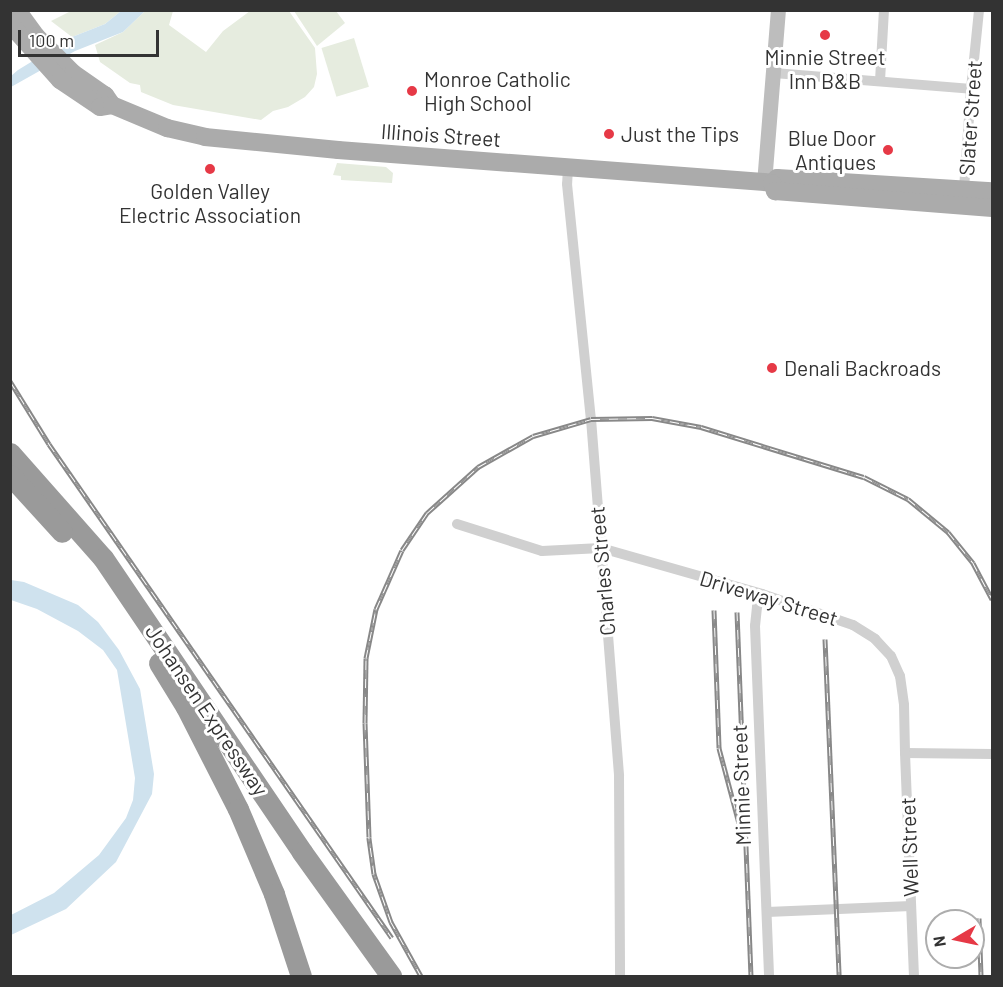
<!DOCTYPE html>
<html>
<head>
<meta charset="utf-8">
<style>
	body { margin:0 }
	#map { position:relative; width:1003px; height:987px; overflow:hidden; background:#fff; font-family:Barlow,sans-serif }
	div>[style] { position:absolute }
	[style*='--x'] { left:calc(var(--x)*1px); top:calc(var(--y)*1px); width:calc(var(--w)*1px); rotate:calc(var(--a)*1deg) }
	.green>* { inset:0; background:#e6ecdf; transform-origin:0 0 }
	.water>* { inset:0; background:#cfe2ee }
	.street>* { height:10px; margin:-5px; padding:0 5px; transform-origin:5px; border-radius:5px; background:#d0d0d0 }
	.secondary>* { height:15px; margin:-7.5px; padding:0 7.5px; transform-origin:7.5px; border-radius:7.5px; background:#bdbdbd }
	.primary>* { height:18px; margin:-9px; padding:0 9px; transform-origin:9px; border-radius:9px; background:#ababab }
	.highway>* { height:21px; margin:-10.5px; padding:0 10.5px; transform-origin:10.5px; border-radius:10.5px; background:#9a9a9a }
	.rail>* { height:5px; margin-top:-2.5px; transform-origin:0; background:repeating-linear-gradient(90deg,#fff 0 9px,#888 0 18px); box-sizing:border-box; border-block:2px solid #888 }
	.dots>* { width:16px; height:16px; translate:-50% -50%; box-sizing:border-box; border:3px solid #fff; border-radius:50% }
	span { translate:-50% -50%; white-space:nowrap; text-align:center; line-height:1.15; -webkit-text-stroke:6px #fff; paint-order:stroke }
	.poi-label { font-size:21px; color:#333 }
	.left { translate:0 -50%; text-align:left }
	.right { translate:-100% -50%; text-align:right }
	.street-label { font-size:21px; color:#333 }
	.frame { position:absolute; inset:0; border:12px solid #333; pointer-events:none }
	.north { position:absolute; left:925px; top:909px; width:60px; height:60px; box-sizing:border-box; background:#fff; border:2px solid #adadad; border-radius:50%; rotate:261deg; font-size:16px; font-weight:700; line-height:24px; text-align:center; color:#333 }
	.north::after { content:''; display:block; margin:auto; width:21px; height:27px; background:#e63946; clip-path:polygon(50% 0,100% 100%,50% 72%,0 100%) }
	.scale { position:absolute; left:18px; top:30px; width:141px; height:27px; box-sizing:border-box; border:3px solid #333; border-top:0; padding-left:8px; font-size:18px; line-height:21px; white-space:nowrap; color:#333; -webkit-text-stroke:4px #fff; paint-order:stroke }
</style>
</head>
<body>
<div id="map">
	<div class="green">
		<div style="clip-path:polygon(71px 11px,121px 11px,105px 24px,72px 37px,51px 21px)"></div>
		<div style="clip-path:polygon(145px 11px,173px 11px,169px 25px,206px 52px,223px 31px,250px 11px,289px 11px,315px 48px,317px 74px,314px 87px,305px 97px,288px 107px,273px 111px,261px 120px,173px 105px,141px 92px,140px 85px,130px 83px,100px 62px,95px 45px,123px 32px)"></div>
		<div style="clip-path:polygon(294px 11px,336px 11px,345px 23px,317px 46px)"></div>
		<div style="left:354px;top:38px;width:51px;height:34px;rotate:73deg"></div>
		<div style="clip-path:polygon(337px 163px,386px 167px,393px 173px,392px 183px,341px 180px,341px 176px,333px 175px)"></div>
	</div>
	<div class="water">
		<div style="clip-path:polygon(121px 11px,145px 11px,123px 32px,75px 51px,11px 87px,11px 76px,18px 70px,72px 37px,105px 24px)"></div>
		<div style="clip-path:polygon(11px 580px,24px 582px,78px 605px,98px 622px,119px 650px,140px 689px,154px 774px,152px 794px,116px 862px,66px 909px,11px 935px,11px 915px,54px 893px,99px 855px,126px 818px,133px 800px,135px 778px,117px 670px,103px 650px,78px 631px,37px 609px,11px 600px)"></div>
	</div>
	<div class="street">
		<div style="--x:774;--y:73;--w:198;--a:4.6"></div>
		<div style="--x:880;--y:81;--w:71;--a:-86.8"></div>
		<div style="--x:568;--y:167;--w:17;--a:93"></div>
		<div style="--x:567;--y:184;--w:236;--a:84.2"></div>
		<div style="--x:591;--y:419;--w:358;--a:85.5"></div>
		<div style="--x:619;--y:776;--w:200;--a:89.7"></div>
		<div style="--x:964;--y:189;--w:100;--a:-86"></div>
		<div style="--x:971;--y:89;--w:79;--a:-84.2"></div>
		<div style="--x:457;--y:524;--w:89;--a:17.6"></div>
		<div style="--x:542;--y:551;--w:59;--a:-2.9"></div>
		<div style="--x:601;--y:548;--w:167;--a:15.9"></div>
		<div style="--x:762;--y:594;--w:96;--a:18.8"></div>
		<div style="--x:853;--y:625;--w:26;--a:32"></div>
		<div style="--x:875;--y:639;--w:23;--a:47"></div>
		<div style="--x:891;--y:656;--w:22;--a:66"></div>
		<div style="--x:900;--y:676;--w:29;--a:82"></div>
		<div style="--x:904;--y:705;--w:48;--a:88.8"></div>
		<div style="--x:905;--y:753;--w:87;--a:0.7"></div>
		<div style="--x:762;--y:594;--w:14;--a:111"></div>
		<div style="--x:757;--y:607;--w:19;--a:96"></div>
		<div style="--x:755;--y:626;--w:350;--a:87.7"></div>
		<div style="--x:905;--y:753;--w:223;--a:87.7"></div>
		<div style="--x:767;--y:912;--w:144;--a:-2.4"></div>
	</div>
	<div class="secondary">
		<div style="--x:764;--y:183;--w:174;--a:-85.4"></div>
	</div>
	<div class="primary">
		<div style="--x:17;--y:10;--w:32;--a:54"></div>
		<div style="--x:36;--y:36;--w:52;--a:45"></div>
		<div style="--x:73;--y:73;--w:39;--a:35"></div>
		<div style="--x:105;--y:95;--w:12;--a:55"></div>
		<div style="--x:10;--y:24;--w:75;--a:48.2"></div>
		<div style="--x:60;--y:80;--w:48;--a:34"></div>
		<div style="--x:100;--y:107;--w:12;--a:-9"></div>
		<div style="--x:112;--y:105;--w:60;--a:22.7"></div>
		<div style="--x:167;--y:128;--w:39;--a:13"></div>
		<div style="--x:205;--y:137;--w:134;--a:5.6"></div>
		<div style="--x:338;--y:150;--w:435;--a:4.3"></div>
		<div style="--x:772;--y:183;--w:7;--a:-45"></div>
		<div style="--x:777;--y:178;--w:215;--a:3.5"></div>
		<div style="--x:772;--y:183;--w:9;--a:69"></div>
		<div style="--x:775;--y:191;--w:218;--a:4.5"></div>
	</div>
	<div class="highway">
		<div style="--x:10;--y:453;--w:140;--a:48.5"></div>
		<div style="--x:103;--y:558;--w:355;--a:55.9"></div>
		<div style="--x:302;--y:852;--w:153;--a:54.3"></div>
		<div style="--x:10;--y:475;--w:77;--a:47.6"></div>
		<div style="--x:159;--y:663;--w:52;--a:58.5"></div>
		<div style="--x:186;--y:707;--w:114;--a:63"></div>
		<div style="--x:238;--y:809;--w:92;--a:67"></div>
		<div style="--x:274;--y:894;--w:86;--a:71.8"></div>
	</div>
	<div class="rail">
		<div style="--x:10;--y:381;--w:74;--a:58.2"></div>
		<div style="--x:49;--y:444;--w:601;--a:55.23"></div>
		<div style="--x:714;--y:610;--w:138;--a:87.9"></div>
		<div style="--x:719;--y:748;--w:78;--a:75.1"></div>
		<div style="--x:737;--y:612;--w:364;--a:87.8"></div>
		<div style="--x:825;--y:639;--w:337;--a:87.6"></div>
		<div style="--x:979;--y:918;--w:58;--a:88"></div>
		<div style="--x:421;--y:976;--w:62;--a:-119.1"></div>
		<div style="--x:391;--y:922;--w:51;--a:-109.5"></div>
		<div style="--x:374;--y:874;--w:37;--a:-98"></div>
		<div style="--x:369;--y:837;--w:114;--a:-92"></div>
		<div style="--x:365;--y:723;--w:65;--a:-89.1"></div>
		<div style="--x:366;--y:658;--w:50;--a:-78.5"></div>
		<div style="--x:376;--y:609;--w:64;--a:-66.2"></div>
		<div style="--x:402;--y:550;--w:45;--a:-56"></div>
		<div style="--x:427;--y:513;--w:69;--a:-42"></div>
		<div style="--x:478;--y:467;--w:63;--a:-29.4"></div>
		<div style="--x:533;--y:436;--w:60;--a:-16.3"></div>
		<div style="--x:591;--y:419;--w:61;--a:-0.9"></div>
		<div style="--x:652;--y:418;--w:50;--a:10.4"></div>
		<div style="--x:701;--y:427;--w:170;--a:17.1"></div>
		<div style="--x:864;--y:477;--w:49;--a:26.6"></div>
		<div style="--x:908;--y:499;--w:52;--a:39.5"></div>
		<div style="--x:948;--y:532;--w:40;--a:51"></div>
		<div style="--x:973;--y:563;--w:41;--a:62.2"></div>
	</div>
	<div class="dots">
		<div style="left:825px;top:35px;background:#e63946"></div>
		<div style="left:412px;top:91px;background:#e63946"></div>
		<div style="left:609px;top:134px;background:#e63946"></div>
		<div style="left:888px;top:150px;background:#e63946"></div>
		<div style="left:210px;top:169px;background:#e63946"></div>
		<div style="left:772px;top:368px;background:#e63946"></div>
	</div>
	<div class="poi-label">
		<span style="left:825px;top:69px">Minnie Street<br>Inn B&amp;B</span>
		<span class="left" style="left:424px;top:91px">Monroe Catholic<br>High School</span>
		<span class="left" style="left:621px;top:134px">Just the Tips</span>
		<span class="right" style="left:876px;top:150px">Blue Door<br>Antiques</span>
		<span style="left:210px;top:203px">Golden Valley<br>Electric Association</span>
		<span class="left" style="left:784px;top:368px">Denali Backroads</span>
	</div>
	<div class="street-label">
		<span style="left:970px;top:118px;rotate:-86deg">Slater Street</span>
		<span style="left:441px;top:135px;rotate:4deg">Illinois Street</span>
		<span style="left:602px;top:571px;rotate:-95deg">Charles Street</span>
		<span style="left:769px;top:598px;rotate:17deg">Driveway Street</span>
		<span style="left:207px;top:710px;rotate:56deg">Johansen Expressway</span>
		<span style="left:741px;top:785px;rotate:-92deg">Minnie Street</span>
		<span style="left:909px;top:847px;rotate:-92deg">Well Street</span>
	</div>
	<div class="frame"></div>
	<div class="north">N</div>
	<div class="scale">100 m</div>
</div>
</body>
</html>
